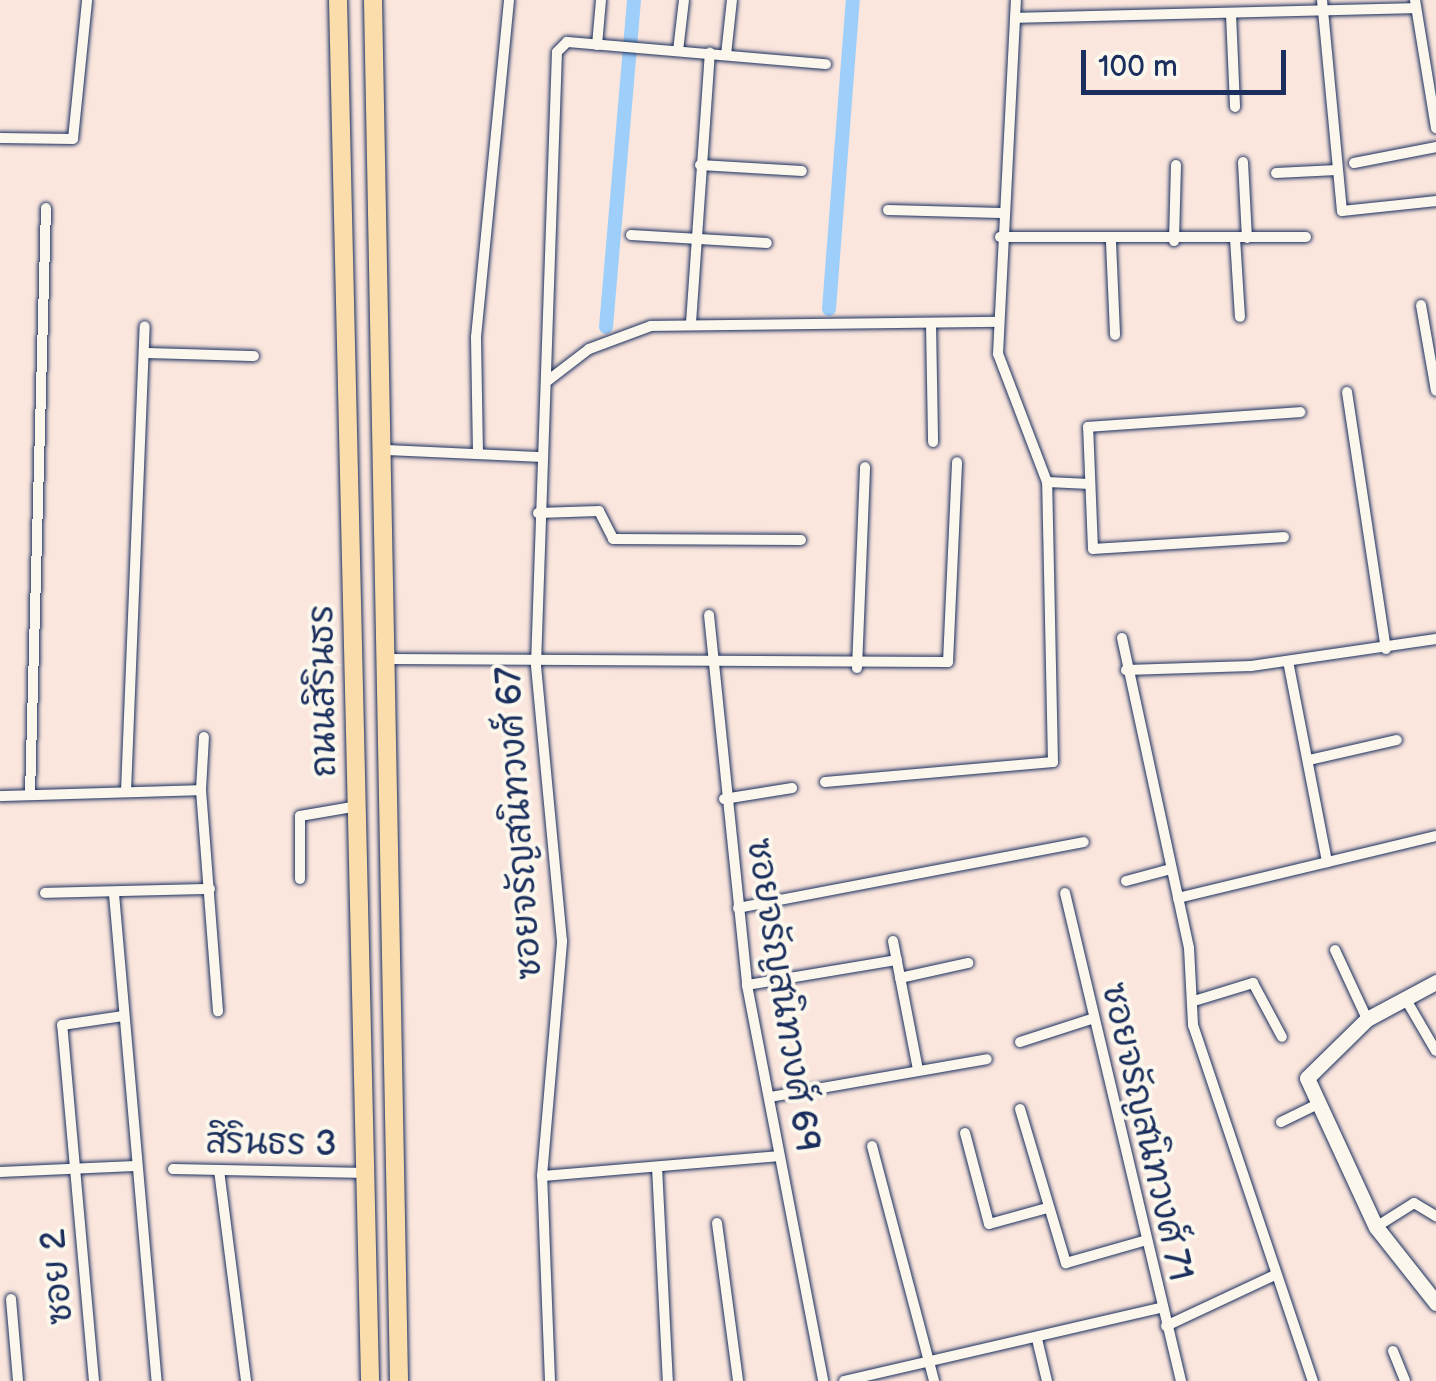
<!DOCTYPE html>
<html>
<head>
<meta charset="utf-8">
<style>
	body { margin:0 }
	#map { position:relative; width:1436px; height:1381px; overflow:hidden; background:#fbe6dd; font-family:"Balsamiq Sans","Playpen Sans Thai",sans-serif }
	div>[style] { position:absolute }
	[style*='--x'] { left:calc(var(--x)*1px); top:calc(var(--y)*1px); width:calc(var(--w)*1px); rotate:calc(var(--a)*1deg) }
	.canal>* { height:14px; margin:-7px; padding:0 7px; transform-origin:7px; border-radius:7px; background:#9ecffa }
	.roads { filter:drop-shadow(0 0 2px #1b2f5e) drop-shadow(0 0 2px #1b2f5e) }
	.street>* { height:10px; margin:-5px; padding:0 5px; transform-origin:5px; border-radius:5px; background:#fbf7ec }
	.secondary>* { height:15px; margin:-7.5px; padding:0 7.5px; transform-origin:7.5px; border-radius:7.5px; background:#fbf7ec }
	.primary>* { height:18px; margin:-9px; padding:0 9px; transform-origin:9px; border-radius:9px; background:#faddab }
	span { translate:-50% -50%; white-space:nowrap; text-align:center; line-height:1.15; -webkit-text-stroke:8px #fbf7ec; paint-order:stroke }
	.street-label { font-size:35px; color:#1b2f5e }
	.scale { position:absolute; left:1081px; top:50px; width:205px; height:45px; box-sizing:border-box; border:5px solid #1b2f5e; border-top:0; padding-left:12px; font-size:30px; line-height:35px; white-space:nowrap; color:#1b2f5e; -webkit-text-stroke:8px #fbf7ec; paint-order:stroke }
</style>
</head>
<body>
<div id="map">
	<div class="canal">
		<div style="--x:829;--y:309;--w:310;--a:-85.6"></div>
		<div style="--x:606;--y:327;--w:328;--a:-85.1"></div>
	</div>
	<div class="roads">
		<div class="street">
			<div style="--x:1322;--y:0;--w:212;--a:84.6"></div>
			<div style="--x:1342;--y:211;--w:95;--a:-6.1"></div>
			<div style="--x:1415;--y:0;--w:130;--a:80.7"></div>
			<div style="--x:1231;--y:14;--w:93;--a:87.5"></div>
			<div style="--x:1015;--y:18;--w:400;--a:-1.4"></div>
			<div style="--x:597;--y:45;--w:45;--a:-84.9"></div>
			<div style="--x:678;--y:51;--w:51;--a:-83.3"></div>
			<div style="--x:726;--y:55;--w:55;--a:-83.8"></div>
			<div style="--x:0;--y:138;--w:73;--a:0.8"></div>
			<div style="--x:73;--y:139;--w:140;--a:-84.2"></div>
			<div style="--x:1243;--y:162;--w:76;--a:87"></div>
			<div style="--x:1354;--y:163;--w:84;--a:-11"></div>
			<div style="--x:700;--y:165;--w:102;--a:3.4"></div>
			<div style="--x:1276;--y:173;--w:61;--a:-2.8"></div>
			<div style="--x:888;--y:210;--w:113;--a:1.5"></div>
			<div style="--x:631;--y:235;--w:136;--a:3.4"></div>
			<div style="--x:1000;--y:237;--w:306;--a:0"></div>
			<div style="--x:1235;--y:238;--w:79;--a:86.4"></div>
			<div style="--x:1174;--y:241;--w:76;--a:-88.5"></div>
			<div style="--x:1111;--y:242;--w:93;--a:87.5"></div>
			<div style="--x:1421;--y:305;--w:87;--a:80.1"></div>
			<div style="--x:691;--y:323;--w:271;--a:-86"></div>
			<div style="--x:931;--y:323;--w:119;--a:89"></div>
			<div style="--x:144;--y:353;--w:110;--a:1.6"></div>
			<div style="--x:546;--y:382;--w:54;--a:-37.5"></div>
			<div style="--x:589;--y:349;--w:66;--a:-20.4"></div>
			<div style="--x:651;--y:326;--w:346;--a:-0.7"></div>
			<div style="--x:1347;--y:392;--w:260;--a:81.4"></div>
			<div style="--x:386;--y:450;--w:152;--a:2.6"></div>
			<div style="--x:478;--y:453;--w:116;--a:-91"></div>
			<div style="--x:476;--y:337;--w:339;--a:-84.4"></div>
			<div style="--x:1047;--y:482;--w:43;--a:2.7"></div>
			<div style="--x:538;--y:513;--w:61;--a:-1.9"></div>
			<div style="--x:599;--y:511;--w:31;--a:63"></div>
			<div style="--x:613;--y:539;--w:188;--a:0.3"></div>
			<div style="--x:1284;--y:537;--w:191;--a:176.4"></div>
			<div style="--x:1093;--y:549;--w:122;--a:-92.3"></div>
			<div style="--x:1088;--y:427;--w:213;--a:-4"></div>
			<div style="--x:709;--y:615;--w:372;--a:84.1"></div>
			<div style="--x:747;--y:985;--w:403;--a:79.1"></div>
			<div style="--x:1122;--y:638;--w:317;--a:77.8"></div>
			<div style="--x:1189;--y:948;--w:77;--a:87"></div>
			<div style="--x:1193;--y:1025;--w:376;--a:71.4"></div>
			<div style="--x:389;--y:659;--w:559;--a:0.31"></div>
			<div style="--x:948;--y:662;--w:200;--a:-87.4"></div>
			<div style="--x:1288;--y:661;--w:205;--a:79"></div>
			<div style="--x:857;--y:668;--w:201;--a:-87.7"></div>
			<div style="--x:1126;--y:670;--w:125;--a:-1.8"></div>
			<div style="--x:1251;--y:666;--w:187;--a:-8.3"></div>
			<div style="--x:1309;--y:760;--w:90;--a:-12.8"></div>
			<div style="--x:825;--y:782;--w:229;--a:-5"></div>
			<div style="--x:1053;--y:762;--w:280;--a:-91.2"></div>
			<div style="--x:1047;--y:482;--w:137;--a:-110.9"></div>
			<div style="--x:998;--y:354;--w:354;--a:-87.1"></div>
			<div style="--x:201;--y:790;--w:222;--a:85.6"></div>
			<div style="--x:201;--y:790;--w:53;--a:-86.8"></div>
			<div style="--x:126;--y:791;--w:465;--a:-87.7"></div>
			<div style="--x:30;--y:795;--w:587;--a:-88.44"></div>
			<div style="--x:0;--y:796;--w:201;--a:-1.7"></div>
			<div style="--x:724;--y:799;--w:69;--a:-9.2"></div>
			<div style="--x:300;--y:879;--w:63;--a:-90"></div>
			<div style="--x:300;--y:816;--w:59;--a:-9.8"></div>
			<div style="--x:1126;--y:881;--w:47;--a:-14.9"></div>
			<div style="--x:45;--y:893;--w:165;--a:-1.4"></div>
			<div style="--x:1065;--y:893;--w:502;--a:76.63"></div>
			<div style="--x:114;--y:894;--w:489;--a:85"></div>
			<div style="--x:1178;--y:898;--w:265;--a:-13.5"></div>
			<div style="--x:738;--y:908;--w:352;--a:-10.8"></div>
			<div style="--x:893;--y:941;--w:131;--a:79"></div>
			<div style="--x:1335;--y:950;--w:76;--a:65.1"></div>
			<div style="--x:900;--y:978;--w:70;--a:-12.4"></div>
			<div style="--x:747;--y:985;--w:152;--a:-9.5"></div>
			<div style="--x:1405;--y:998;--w:61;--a:59.7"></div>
			<div style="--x:1194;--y:1001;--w:62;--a:-17"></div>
			<div style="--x:1253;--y:983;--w:61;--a:61.8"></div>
			<div style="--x:1020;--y:1042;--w:75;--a:-17.9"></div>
			<div style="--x:770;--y:1097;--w:220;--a:-9.9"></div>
			<div style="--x:1020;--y:1109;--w:161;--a:73.4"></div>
			<div style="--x:1066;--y:1263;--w:80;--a:-15.9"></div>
			<div style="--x:1281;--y:1122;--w:41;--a:-25.9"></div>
			<div style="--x:965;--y:1133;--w:94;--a:75.2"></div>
			<div style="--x:989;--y:1224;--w:60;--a:-15.4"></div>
			<div style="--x:872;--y:1146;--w:243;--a:75.2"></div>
			<div style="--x:657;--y:1167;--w:214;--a:87.1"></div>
			<div style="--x:173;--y:1169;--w:194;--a:1.2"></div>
			<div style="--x:219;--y:1170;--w:213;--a:82.7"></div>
			<div style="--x:0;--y:1172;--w:135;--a:-2.5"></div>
			<div style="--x:542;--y:1176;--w:237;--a:-4.8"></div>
			<div style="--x:717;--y:1223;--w:159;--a:82.4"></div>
			<div style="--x:1376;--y:1227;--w:45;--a:-32.3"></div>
			<div style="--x:1414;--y:1203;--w:26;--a:31"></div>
			<div style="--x:11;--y:1299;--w:82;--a:85.1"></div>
			<div style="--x:1166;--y:1326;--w:120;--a:-25.1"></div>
			<div style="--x:1037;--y:1339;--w:43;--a:76.6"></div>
			<div style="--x:1393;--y:1351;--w:32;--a:68"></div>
			<div style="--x:94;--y:1381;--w:357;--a:-95.1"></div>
			<div style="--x:62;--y:1025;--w:62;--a:-8.4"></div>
			<div style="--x:550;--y:1381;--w:205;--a:-92.2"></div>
			<div style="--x:542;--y:1176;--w:236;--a:-85.1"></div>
			<div style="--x:562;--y:941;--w:277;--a:-95.4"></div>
			<div style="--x:536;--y:665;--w:613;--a:-88.04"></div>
			<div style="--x:557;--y:52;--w:14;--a:-45"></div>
			<div style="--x:567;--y:42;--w:260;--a:4.9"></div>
			<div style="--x:844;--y:1381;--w:324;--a:-13"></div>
		</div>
		<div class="secondary">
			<div style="--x:1436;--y:982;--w:78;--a:151.8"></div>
			<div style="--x:1367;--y:1019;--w:84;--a:135.5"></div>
			<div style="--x:1307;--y:1078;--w:164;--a:65.2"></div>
			<div style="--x:1376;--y:1227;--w:97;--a:51.7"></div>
		</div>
		<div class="primary">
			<div style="--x:338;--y:0;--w:1381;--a:88.67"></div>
			<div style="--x:373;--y:0;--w:1381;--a:88.92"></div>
		</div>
	</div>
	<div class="street-label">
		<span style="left:324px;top:691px;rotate:-91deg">ถนนสิรินธร</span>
		<span style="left:520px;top:823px;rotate:-94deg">ซอยจรัญสนิทวงศ์ 67</span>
		<span style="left:782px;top:995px;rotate:81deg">ซอยจรัญสนิทวงศ์ 69</span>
		<span style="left:1146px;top:1132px;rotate:77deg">ซอยจรัญสนิทวงศ์ 71</span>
		<span style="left:271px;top:1144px;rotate:1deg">สิรินธร 3</span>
		<span style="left:58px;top:1277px;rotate:-95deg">ซอย 2</span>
	</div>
	<div class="scale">100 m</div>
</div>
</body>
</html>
